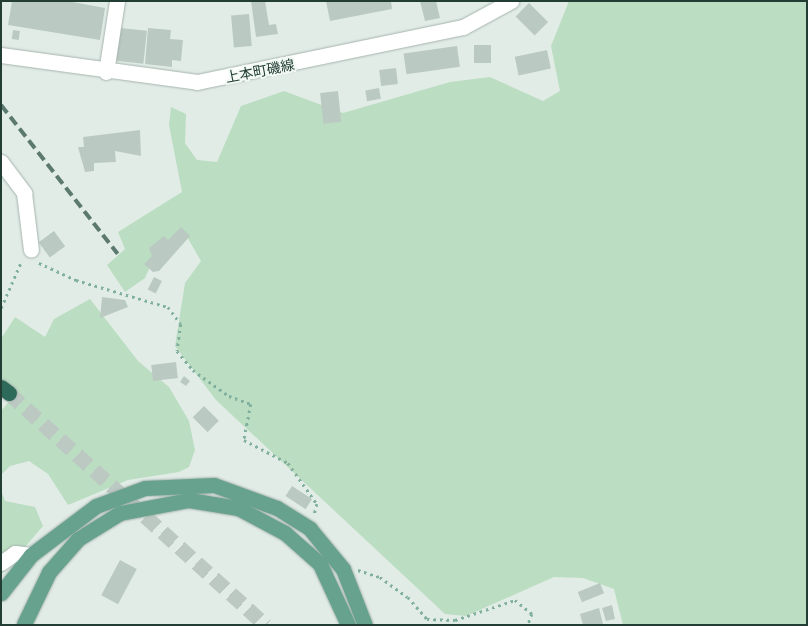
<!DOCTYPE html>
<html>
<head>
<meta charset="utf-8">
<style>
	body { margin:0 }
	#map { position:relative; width:808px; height:626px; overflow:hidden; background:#e2ece7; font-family:Mulish,"Noto Sans JP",sans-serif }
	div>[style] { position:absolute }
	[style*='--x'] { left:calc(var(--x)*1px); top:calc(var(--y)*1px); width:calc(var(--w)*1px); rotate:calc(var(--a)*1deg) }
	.green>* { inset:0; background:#bbddc1 }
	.building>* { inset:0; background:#bacac2; transform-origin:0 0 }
	.highway-tunnel>* { height:15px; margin-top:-7.5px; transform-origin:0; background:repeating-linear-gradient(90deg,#bcc9c3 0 15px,transparent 0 23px) }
	.path>* { height:2.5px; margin-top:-1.25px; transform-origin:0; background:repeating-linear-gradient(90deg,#82b09e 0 2.5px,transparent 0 6.5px) }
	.roads { filter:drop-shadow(0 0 1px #a5b4ae) drop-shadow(0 0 1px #a5b4ae) }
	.minor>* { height:15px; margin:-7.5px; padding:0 7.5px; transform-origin:7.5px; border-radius:7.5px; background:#fff }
	.major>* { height:15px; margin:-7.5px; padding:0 7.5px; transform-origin:7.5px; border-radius:7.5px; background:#66a28e }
	.highway>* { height:15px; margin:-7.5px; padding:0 7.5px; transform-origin:7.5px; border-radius:7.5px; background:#2e6a59 }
	.rail>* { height:4px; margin-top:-2px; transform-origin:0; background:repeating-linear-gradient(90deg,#5c796f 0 10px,transparent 0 15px) }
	span { translate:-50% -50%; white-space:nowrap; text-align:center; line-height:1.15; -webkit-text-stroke:4px #f2f9f5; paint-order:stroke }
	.street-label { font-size:14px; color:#223d34 }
	.frame { position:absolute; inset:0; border:2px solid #223d34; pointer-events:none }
</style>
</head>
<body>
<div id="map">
	<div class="green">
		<div style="clip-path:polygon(569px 1px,807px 1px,807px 625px,623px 625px,614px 589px,583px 578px,554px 577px,466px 616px,445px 614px,216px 400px,175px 346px,185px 283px,201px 261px,183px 230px,153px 260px,145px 278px,125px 292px,107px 265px,125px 249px,118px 232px,182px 192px,169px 125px,171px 107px,186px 114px,185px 143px,197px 160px,217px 162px,241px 106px,284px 91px,343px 113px,450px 82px,490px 77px,543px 101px,560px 91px,551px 46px)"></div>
		<div style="clip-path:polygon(90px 299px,138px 361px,169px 387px,189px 421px,195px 450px,189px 467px,179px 472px,128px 480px,68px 505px,48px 474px,29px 461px,10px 466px,1px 475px,1px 411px,12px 398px,1px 385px,1px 339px,15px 317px,45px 337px,54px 319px)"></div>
		<div style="clip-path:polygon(1px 490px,5px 501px,35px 507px,43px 526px,1px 575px)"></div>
	</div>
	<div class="building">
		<div style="clip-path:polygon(12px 1px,67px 1px,105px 8px,100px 40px,8px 25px)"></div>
		<div style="clip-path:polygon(251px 1px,265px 1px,269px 25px,276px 24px,278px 34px,256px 37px)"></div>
		<div style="clip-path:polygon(326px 1px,391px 1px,392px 9px,330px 21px)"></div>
		<div style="clip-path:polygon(420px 1px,436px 1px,440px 18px,425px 21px)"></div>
		<div style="left:529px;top:3px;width:27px;height:19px;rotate:45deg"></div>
		<div style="left:249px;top:14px;width:32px;height:18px;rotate:85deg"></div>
		<div style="left:120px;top:28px;width:27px;height:33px;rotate:6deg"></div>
		<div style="clip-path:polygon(148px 28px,171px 30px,170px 39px,183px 40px,181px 61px,172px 60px,172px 67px,145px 64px)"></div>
		<div style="left:13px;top:30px;width:7px;height:9px;rotate:8deg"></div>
		<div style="left:474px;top:45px;width:17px;height:18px"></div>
		<div style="left:457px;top:46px;width:21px;height:54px;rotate:82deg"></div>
		<div style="left:547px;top:50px;width:19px;height:33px;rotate:78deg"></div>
		<div style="left:396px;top:68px;width:16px;height:17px;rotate:83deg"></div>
		<div style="left:379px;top:88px;width:11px;height:14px;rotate:80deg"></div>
		<div style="left:338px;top:91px;width:31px;height:18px;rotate:84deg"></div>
		<div style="clip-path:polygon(140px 130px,141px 156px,115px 151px,116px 162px,94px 163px,94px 171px,85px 172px,78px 147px,84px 147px,83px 137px)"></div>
		<div style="clip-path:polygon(181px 227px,190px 236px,159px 271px,153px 272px,144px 264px,152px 256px,149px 248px,164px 236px,168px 240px)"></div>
		<div style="left:54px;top:231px;width:19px;height:19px;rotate:54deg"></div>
		<div style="left:154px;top:277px;width:9px;height:14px;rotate:27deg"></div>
		<div style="clip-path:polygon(102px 297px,125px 300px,128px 307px,100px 318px)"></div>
		<div style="left:176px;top:362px;width:16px;height:25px;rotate:83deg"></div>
		<div style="clip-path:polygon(184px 376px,190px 381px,186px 386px,180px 382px)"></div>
		<div style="left:204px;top:406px;width:21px;height:16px;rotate:45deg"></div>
		<div style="left:292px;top:486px;width:24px;height:12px;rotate:33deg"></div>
		<div style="left:120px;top:560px;width:19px;height:40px;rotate:28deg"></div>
		<div style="left:600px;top:583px;width:11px;height:24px;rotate:68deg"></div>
		<div style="clip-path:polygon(612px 605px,615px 619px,606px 621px,602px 608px)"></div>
		<div style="clip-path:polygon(599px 608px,603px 624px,583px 625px,580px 614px)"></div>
	</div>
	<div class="highway-tunnel">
		<div style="--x:9;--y:393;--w:346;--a:42.1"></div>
	</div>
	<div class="path">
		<div style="--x:39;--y:263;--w:41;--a:24.7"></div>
		<div style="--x:76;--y:280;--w:96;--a:16.4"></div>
		<div style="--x:168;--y:307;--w:21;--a:53"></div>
		<div style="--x:181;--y:324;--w:27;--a:98"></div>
		<div style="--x:177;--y:351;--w:25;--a:50"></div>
		<div style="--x:193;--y:370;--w:44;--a:35.8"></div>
		<div style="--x:229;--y:396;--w:23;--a:20"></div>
		<div style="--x:251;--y:404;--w:37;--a:101"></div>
		<div style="--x:244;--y:440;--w:50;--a:27.6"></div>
		<div style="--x:288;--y:463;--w:50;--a:54.7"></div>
		<div style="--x:317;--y:504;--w:12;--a:104"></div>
		<div style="--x:1;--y:308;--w:52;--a:-66.4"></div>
		<div style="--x:358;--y:570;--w:23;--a:18"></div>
		<div style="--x:380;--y:577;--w:34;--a:36"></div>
		<div style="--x:408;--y:597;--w:29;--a:49"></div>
		<div style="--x:427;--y:619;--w:28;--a:2"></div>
		<div style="--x:455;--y:620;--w:63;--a:-18.4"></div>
		<div style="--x:515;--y:600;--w:22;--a:39"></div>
		<div style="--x:532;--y:614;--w:12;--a:110"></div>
	</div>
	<div class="roads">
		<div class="minor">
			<div style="--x:1;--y:55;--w:198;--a:7.8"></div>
			<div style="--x:197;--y:82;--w:272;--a:-11.7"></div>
			<div style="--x:463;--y:27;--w:55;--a:-28.4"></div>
			<div style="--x:106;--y:72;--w:72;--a:-81.2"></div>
			<div style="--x:1;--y:162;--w:39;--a:53"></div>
			<div style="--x:24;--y:193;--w:57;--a:83"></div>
			<div style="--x:1;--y:563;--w:17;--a:-36"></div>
			<div style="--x:15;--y:553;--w:16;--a:7"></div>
		</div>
		<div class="major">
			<div style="--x:1;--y:593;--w:48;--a:-51.7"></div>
			<div style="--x:31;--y:555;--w:81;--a:-37"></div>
			<div style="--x:96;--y:506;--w:52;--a:-20.2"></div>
			<div style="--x:145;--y:488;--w:69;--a:-2.5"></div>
			<div style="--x:214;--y:485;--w:67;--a:20.1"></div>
			<div style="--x:277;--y:508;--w:39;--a:32"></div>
			<div style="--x:310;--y:529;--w:52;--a:50.5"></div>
			<div style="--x:343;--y:569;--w:60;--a:68.6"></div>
			<div style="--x:24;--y:624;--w:58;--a:-64.3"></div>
			<div style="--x:49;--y:572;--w:44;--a:-48.7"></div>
			<div style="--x:78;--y:539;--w:49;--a:-31.8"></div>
			<div style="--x:120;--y:513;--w:70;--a:-10.7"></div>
			<div style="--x:189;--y:500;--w:50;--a:9.3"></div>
			<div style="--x:238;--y:508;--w:53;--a:28"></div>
			<div style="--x:285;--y:533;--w:47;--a:41.5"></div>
			<div style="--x:320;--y:564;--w:67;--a:65.3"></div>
		</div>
		<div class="highway">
			<div style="--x:1;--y:387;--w:10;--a:37"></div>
		</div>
	</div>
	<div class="rail">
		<div style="--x:1;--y:105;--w:189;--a:51.9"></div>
	</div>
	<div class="street-label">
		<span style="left:260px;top:71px;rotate:-11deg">上本町磯線</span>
	</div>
	<div class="frame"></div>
</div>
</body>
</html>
